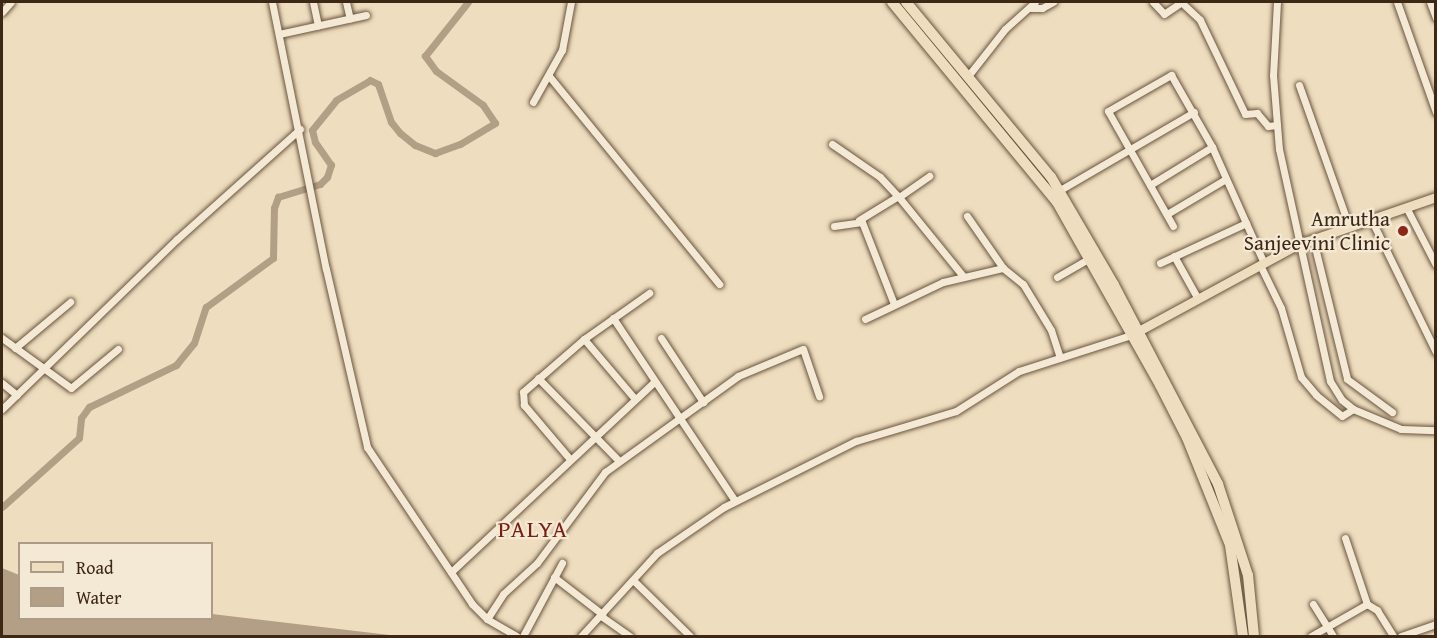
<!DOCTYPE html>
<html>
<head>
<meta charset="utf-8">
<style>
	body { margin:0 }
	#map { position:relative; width:1437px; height:638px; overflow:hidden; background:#eeddbe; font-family:"Gentium Book Plus",serif }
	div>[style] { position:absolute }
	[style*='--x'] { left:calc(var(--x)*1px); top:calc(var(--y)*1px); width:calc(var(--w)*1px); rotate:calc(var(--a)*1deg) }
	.water>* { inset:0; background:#b29f85 }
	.canal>* { height:7px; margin:-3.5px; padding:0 3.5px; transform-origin:3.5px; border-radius:3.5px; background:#b29f85 }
	.roads { filter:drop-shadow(0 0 2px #69543f) drop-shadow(0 0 2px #69543f) }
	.minor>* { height:7px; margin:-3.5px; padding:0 3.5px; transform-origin:3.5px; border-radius:3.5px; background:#f4e9d5 }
	.major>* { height:9px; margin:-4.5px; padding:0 4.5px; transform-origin:4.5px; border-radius:4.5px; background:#eeddbe }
	.highway>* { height:10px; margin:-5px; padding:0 5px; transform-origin:5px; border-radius:5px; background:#eeddbe }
	.dots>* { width:16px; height:16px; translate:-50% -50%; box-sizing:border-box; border:3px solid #f4e9d5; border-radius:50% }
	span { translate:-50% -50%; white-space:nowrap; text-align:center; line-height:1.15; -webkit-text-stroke:4.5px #f4e9d5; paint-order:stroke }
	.poi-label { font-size:21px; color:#3d2715 }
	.right { translate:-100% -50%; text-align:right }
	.quarter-label { font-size:24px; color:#7a1f14; letter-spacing:1.5px }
	.frame { position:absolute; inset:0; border:3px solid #3d2715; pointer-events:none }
	.legend { position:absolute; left:18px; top:542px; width:195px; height:78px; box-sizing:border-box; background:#f4e9d5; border:2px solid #ab9b88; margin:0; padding:8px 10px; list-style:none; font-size:18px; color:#3d2715 }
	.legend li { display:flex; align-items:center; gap:12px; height:30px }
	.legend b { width:30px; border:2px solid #ab9b88 }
</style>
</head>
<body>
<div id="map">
	<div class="water">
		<div style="clip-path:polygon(2px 568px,19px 575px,20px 618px,212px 618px,212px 614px,398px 636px,2px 636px)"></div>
	</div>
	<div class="canal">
		<div style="--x:2;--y:507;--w:103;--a:-41.9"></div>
		<div style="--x:79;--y:438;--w:20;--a:-84"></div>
		<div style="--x:81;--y:418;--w:14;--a:-54"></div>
		<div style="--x:89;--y:407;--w:97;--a:-25.8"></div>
		<div style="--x:176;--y:365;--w:28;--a:-51"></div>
		<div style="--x:194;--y:343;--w:38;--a:-72"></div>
		<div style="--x:206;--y:307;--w:83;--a:-36.2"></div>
		<div style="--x:273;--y:258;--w:50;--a:-88.9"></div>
		<div style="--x:274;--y:208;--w:12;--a:-70"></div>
		<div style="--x:278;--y:197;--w:44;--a:-17.2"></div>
		<div style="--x:320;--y:184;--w:10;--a:-45"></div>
		<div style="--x:327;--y:177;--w:13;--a:-72"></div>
		<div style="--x:331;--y:165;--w:28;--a:-125"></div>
		<div style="--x:315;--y:142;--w:12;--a:-104"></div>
		<div style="--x:312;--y:130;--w:38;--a:-51"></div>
		<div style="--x:336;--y:100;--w:39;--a:-30"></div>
		<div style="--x:370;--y:80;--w:9;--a:27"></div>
		<div style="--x:378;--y:84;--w:40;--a:71.1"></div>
		<div style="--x:391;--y:122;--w:14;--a:51"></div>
		<div style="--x:400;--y:133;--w:19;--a:39"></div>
		<div style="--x:415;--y:145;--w:22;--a:22"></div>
		<div style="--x:435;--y:153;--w:27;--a:-20"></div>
		<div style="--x:460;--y:144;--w:41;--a:-31"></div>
		<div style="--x:495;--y:123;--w:22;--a:-124"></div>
		<div style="--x:483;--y:105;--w:58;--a:-144.1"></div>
		<div style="--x:436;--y:71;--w:19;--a:-126"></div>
		<div style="--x:425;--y:56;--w:69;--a:-51.5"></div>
	</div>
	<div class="roads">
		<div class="minor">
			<div style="--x:272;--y:2;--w:272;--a:78.6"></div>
			<div style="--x:326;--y:269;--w:183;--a:77"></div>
			<div style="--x:367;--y:447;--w:189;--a:56.2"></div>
			<div style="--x:472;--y:604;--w:21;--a:45"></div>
			<div style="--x:487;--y:619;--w:34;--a:30"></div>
			<div style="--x:313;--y:2;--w:24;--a:78"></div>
			<div style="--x:346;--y:2;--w:17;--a:77"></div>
			<div style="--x:1153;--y:2;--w:16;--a:47"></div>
			<div style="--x:1164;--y:14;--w:22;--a:-34"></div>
			<div style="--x:1181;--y:2;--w:26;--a:43"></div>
			<div style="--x:1200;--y:20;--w:104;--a:64.4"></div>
			<div style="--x:1245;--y:114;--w:12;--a:-5"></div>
			<div style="--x:1257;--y:113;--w:17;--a:50"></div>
			<div style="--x:1268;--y:126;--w:9;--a:-6"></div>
			<div style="--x:1277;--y:2;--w:73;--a:93.1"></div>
			<div style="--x:1273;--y:75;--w:74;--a:85.4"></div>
			<div style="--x:1279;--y:149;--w:238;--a:77.6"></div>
			<div style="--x:1330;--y:381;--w:22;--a:58"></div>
			<div style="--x:1342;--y:400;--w:14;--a:39"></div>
			<div style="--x:1353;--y:409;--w:52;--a:22.6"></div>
			<div style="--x:1401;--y:429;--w:35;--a:2"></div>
			<div style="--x:1397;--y:2;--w:117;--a:70.5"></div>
			<div style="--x:1430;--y:2;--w:17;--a:69"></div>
			<div style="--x:1031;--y:8;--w:11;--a:0"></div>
			<div style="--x:1042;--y:8;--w:13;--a:-29"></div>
			<div style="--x:2;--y:12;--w:13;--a:-48"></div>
			<div style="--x:279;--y:34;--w:89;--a:-12.3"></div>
			<div style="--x:549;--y:76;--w:269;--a:50.7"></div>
			<div style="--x:968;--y:76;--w:60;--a:-51.8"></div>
			<div style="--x:1005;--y:29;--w:40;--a:-42"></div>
			<div style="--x:1299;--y:85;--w:150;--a:70.5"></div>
			<div style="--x:533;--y:102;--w:60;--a:-60.9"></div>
			<div style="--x:562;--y:50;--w:49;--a:-79.4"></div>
			<div style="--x:832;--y:144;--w:58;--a:34.5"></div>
			<div style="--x:880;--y:177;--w:26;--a:47"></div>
			<div style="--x:1150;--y:185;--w:73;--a:-31.5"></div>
			<div style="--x:1060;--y:190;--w:155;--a:-30.2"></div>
			<div style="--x:899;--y:197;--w:37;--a:-35"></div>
			<div style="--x:1406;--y:207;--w:65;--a:62.7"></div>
			<div style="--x:1167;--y:214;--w:66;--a:-30.8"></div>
			<div style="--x:967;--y:216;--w:63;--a:55.3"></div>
			<div style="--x:1371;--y:219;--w:148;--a:64"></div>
			<div style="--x:859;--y:220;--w:46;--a:-31.6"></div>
			<div style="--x:898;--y:196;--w:103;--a:50.9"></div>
			<div style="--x:834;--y:226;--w:28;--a:-8"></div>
			<div style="--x:862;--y:222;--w:88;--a:68.7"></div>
			<div style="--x:1173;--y:226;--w:132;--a:-119.5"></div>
			<div style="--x:1108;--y:111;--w:73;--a:-29.7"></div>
			<div style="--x:1171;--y:75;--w:83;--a:60.3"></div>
			<div style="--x:1212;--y:147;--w:127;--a:65.9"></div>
			<div style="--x:1313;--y:239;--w:144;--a:76.3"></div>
			<div style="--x:1347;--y:379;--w:56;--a:36.3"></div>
			<div style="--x:1174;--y:256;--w:49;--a:60.8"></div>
			<div style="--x:1160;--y:263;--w:95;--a:-24.9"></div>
			<div style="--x:1260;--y:265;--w:48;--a:64"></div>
			<div style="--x:1281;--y:308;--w:72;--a:73.8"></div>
			<div style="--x:1301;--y:377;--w:23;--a:50"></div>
			<div style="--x:1316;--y:395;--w:33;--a:39"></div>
			<div style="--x:1342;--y:416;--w:13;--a:-32"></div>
			<div style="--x:1057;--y:277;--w:36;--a:-30"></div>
			<div style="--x:613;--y:318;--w:220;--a:56.3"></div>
			<div style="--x:865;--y:319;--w:86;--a:-25.4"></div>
			<div style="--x:943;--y:282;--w:62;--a:-13.1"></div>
			<div style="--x:1003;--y:268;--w:26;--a:39"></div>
			<div style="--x:1023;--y:284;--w:54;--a:58.7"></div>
			<div style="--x:1051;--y:330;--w:29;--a:72"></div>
			<div style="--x:2;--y:338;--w:85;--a:35.9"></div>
			<div style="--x:71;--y:388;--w:61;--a:-39.7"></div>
			<div style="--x:661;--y:338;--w:77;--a:56.7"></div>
			<div style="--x:584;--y:339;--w:79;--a:49.6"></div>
			<div style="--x:15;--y:348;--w:72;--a:-39.9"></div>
			<div style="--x:538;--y:378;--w:116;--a:45.7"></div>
			<div style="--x:2;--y:383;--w:19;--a:39"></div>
			<div style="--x:2;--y:409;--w:244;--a:-44.2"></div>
			<div style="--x:177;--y:239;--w:165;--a:-41.8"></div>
			<div style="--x:569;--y:458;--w:70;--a:-130.3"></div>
			<div style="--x:524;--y:405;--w:13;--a:-94"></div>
			<div style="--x:523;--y:392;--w:81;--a:-41"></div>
			<div style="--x:584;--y:339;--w:80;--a:-35.3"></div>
			<div style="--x:1345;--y:538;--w:70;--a:71.6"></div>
			<div style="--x:451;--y:572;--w:279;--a:-43.1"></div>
			<div style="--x:554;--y:577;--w:61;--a:37.6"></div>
			<div style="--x:633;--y:580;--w:80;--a:44.5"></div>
			<div style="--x:1313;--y:604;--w:38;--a:58"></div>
			<div style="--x:601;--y:616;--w:35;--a:35"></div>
			<div style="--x:487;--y:619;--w:30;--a:-57"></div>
			<div style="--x:503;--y:594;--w:46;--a:-42.4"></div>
			<div style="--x:537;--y:563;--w:114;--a:-53.2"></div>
			<div style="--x:605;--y:472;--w:164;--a:-35.8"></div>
			<div style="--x:738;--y:376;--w:70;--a:-22.6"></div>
			<div style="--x:803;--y:349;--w:50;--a:71.2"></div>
			<div style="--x:523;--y:636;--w:83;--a:-61.9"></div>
			<div style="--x:581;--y:636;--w:113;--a:-47.5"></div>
			<div style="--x:657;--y:553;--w:81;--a:-34.5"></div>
			<div style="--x:724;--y:507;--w:148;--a:-26.6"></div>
			<div style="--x:856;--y:441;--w:104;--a:-16.7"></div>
			<div style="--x:956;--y:411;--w:75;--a:-32.4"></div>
			<div style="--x:1019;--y:371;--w:118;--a:-17.8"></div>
			<div style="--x:1311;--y:636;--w:64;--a:-29.7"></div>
			<div style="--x:1367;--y:604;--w:12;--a:31"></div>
			<div style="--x:1377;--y:610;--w:31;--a:58"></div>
			<div style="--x:1401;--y:636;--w:36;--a:-19"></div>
		</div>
		<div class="major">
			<div style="--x:1133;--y:334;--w:189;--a:-28.5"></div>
			<div style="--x:1299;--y:244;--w:145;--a:-18.9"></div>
		</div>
		<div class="highway">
			<div style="--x:892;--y:2;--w:259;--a:50.5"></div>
			<div style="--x:1057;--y:202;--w:210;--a:60.6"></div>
			<div style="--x:1160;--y:385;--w:59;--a:63"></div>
			<div style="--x:1187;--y:438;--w:115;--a:68.1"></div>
			<div style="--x:1230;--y:545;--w:92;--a:81.9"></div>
			<div style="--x:906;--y:2;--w:227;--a:50.4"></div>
			<div style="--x:1051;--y:177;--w:125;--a:59.7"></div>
			<div style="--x:1114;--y:285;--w:225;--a:62.4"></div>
			<div style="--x:1218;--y:484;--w:96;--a:71.8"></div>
			<div style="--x:1248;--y:575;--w:61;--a:84.4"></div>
		</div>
	</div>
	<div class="dots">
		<div style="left:1403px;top:231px;background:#8f2418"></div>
	</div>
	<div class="poi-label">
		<span class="right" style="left:1390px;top:231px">Amrutha<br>Sanjeevini Clinic</span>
	</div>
	<div class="quarter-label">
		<span style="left:533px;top:529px">PALYA</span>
	</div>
	<div class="frame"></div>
	<ul class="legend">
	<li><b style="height:8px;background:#eeddbe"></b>Road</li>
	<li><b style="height:16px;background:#b29f85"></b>Water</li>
	</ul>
</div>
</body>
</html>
